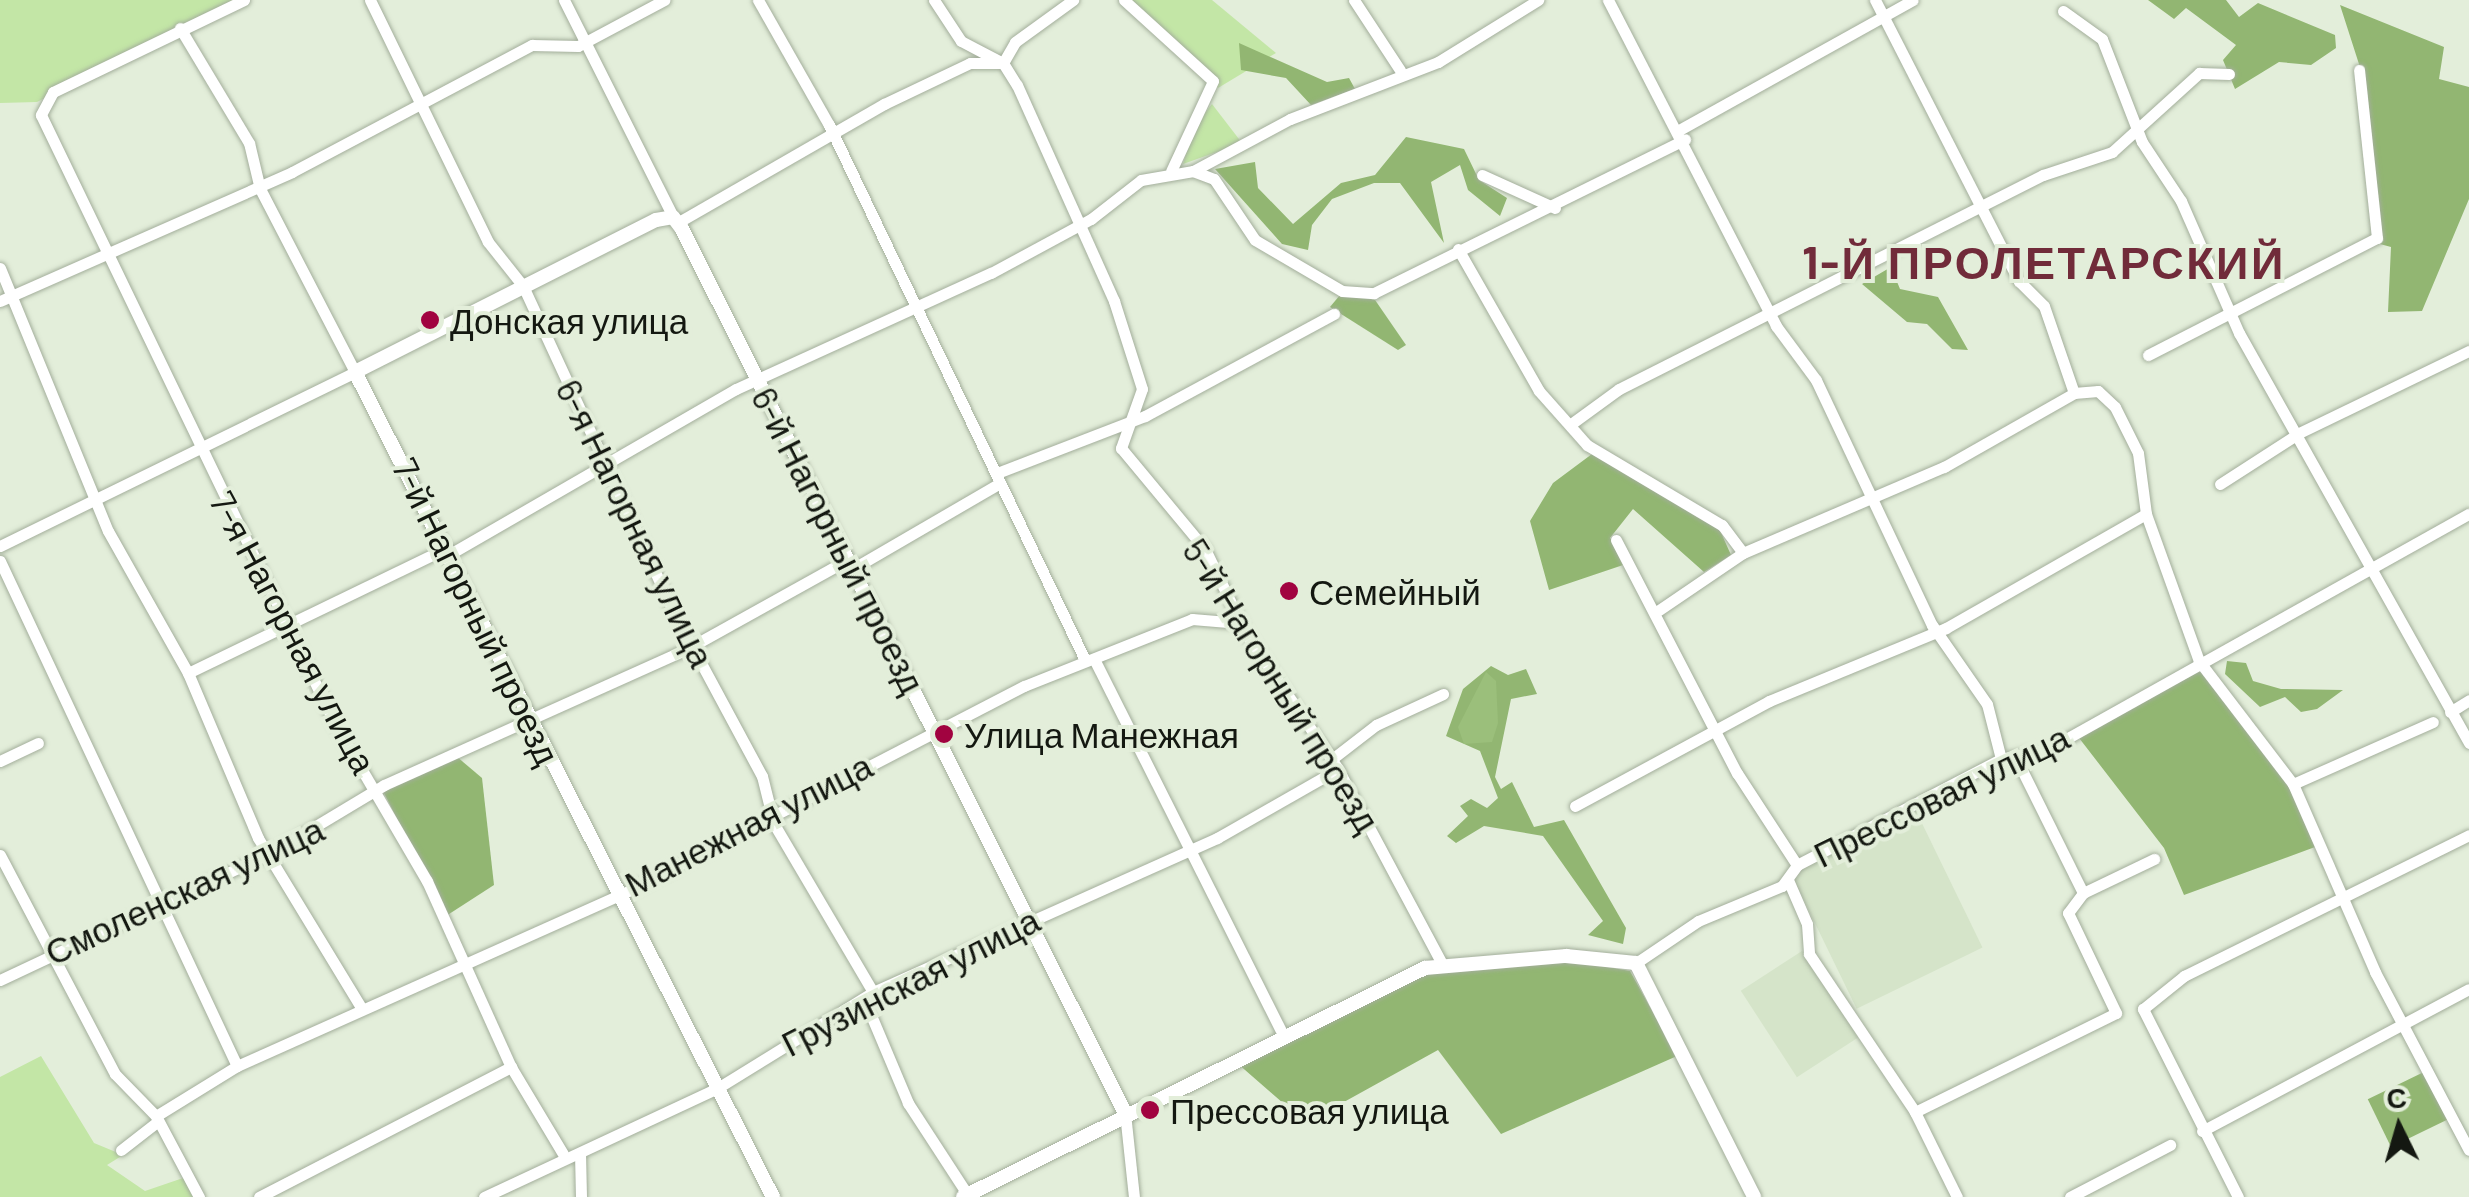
<!DOCTYPE html>
<html>
<head>
<meta charset="utf-8">
<style>
	body { margin:0 }
	#map { position:relative; width:2469px; height:1197px; overflow:hidden; background:#e3eeda; font-family:Barlow,sans-serif }
	div>[style] { position:absolute }
	[style*='--x'] { left:calc(var(--x)*1px); top:calc(var(--y)*1px); width:calc(var(--w)*1px); rotate:calc(var(--a)*1deg) }
	.built>* { inset:0; background:#d5e4c9; transform-origin:0 0 }
	.green>* { inset:0; background:#c3e6a6 }
	.forest>* { inset:0; background:#92b672; transform-origin:0 0 }
	.water>* { inset:0; background:#9bbf7b }
	.roads { filter:drop-shadow(0 0 2px #a3ae9b) drop-shadow(0 0 2px #a3ae9b) }
	.minor>* { height:11px; margin:-5.5px; padding:0 5.5px; transform-origin:5.5px; border-radius:5.5px; background:#fff }
	.tertiary>* { height:14px; margin:-7px; padding:0 7px; transform-origin:7px; border-radius:7px; background:#fff }
	.dots>* { width:28px; height:28px; translate:-50% -50%; box-sizing:border-box; border:5px solid #e3eeda; border-radius:50% }
	span { translate:-50% -50%; white-space:nowrap; text-align:center; line-height:1.15; -webkit-text-stroke:8px #e3eeda; paint-order:stroke }
	.poi-label { font-size:35px; color:#141811 }
	.left { translate:0 -50%; text-align:left }
	.street-label { font-size:35px; color:#141811 }
	.district-label { font-size:45px; color:#712b3a; font-weight:700; letter-spacing:2.5px }
	.north { position:absolute; left:2349px; top:1077px; width:100px; height:100px; -webkit-text-stroke:8px #e3eeda; paint-order:stroke; rotate:355deg; font-size:28px; font-weight:700; line-height:40px; text-align:center; color:#141811 }
	.north::after { content:''; display:block; margin:auto; width:35px; height:45px; background:#141811; clip-path:polygon(50% 0,100% 100%,50% 72%,0 100%) }
</style>
</head>
<body>
<div id="map">
	<div class="built">
		<div style="left:1915px;top:809px;width:154px;height:140px;rotate:64deg"></div>
		<div style="left:1802px;top:951px;width:103px;height:73px;rotate:57deg"></div>
	</div>
	<div class="green">
		<div style="clip-path:polygon(0 0,237px 0,37px 102px,0 103px)"></div>
		<div style="clip-path:polygon(1131px 0,1212px 0,1276px 53px,1218px 88px)"></div>
		<div style="clip-path:polygon(1212px 104px,1242px 143px,1183px 164px,1194px 127px)"></div>
		<div style="clip-path:polygon(41px 1056px,94px 1143px,123px 1155px,107px 1165px,145px 1191px,186px 1177px,196px 1197px,0 1197px,0 1077px)"></div>
	</div>
	<div class="forest">
		<div style="clip-path:polygon(2148px 0,2226px 0,2239px 17px,2258px 3px,2335px 35px,2336px 48px,2311px 65px,2279px 62px,2235px 89px,2223px 60px,2236px 45px,2186px 8px,2174px 19px)"></div>
		<div style="clip-path:polygon(2340px 5px,2444px 47px,2439px 79px,2469px 87px,2469px 199px,2422px 311px,2388px 312px,2391px 247px,2380px 244px,2367px 89px)"></div>
		<div style="clip-path:polygon(1239px 43px,1327px 82px,1349px 78px,1355px 89px,1311px 105px,1286px 78px,1241px 70px)"></div>
		<div style="clip-path:polygon(1406px 137px,1464px 149px,1479px 180px,1507px 198px,1500px 216px,1468px 190px,1460px 165px,1431px 182px,1444px 243px,1400px 183px,1374px 183px,1332px 199px,1312px 225px,1308px 250px,1282px 244px,1215px 169px,1255px 162px,1258px 188px,1293px 224px,1341px 183px,1375px 175px)"></div>
		<div style="clip-path:polygon(1891px 267px,1900px 289px,1938px 297px,1968px 350px,1952px 349px,1927px 324px,1907px 322px,1862px 284px)"></div>
		<div style="clip-path:polygon(1340px 295px,1373px 297px,1406px 345px,1398px 350px,1330px 307px)"></div>
		<div style="clip-path:polygon(1592px 454px,1719px 528px,1731px 555px,1704px 572px,1633px 509px,1610px 538px,1629px 563px,1549px 590px,1530px 521px,1553px 483px)"></div>
		<div style="clip-path:polygon(2227px 661px,2246px 663px,2253px 681px,2281px 689px,2343px 690px,2317px 709px,2301px 712px,2285px 697px,2260px 707px,2225px 674px)"></div>
		<div style="clip-path:polygon(1491px 666px,1508px 675px,1526px 669px,1537px 694px,1511px 699px,1495px 777px,1501px 789px,1512px 782px,1534px 827px,1564px 820px,1626px 928px,1623px 944px,1588px 935px,1603px 921px,1543px 836px,1484px 826px,1456px 843px,1447px 836px,1468px 816px,1460px 806px,1471px 799px,1487px 808px,1498px 798px,1480px 751px,1446px 736px,1463px 689px)"></div>
		<div style="clip-path:polygon(2203px 670px,2289px 787px,2315px 847px,2184px 895px,2164px 848px,2076px 734px)"></div>
		<div style="clip-path:polygon(456px 756px,482px 778px,494px 885px,446px 916px,383px 791px)"></div>
		<div style="clip-path:polygon(1568px 960px,1630px 971px,1677px 1056px,1501px 1134px,1438px 1050px,1306px 1123px,1237px 1063px,1424px 975px)"></div>
		<div style="left:2428px;top:1070px;width:53px;height:67px;rotate:64deg"></div>
	</div>
	<div class="water">
		<div style="clip-path:polygon(1486px 672px,1496px 681px,1498px 723px,1492px 742px,1464px 744px,1458px 727px)"></div>
	</div>
	<div class="roads">
		<div class="minor">
			<div style="--x:244;--y:0;--w:212;--a:154.3"></div>
			<div style="--x:53;--y:92;--w:26;--a:118"></div>
			<div style="--x:41;--y:115;--w:674;--a:64.23"></div>
			<div style="--x:334;--y:722;--w:184;--a:59.7"></div>
			<div style="--x:427;--y:881;--w:204;--a:65.7"></div>
			<div style="--x:511;--y:1067;--w:101;--a:59.1"></div>
			<div style="--x:370;--y:0;--w:269;--a:64"></div>
			<div style="--x:488;--y:242;--w:56;--a:51.5"></div>
			<div style="--x:523;--y:286;--w:356;--a:65.2"></div>
			<div style="--x:672;--y:609;--w:190;--a:61.7"></div>
			<div style="--x:762;--y:776;--w:49;--a:76"></div>
			<div style="--x:774;--y:824;--w:195;--a:59.5"></div>
			<div style="--x:564;--y:0;--w:243;--a:63.3"></div>
			<div style="--x:758;--y:0;--w:144;--a:60.4"></div>
			<div style="--x:829;--y:125;--w:593;--a:64.43"></div>
			<div style="--x:934;--y:0;--w:49;--a:56.6"></div>
			<div style="--x:961;--y:41;--w:47;--a:27.6"></div>
			<div style="--x:1003;--y:63;--w:26;--a:58"></div>
			<div style="--x:1017;--y:85;--w:237;--a:65.8"></div>
			<div style="--x:1114;--y:301;--w:92;--a:72.3"></div>
			<div style="--x:1142;--y:389;--w:63;--a:109.6"></div>
			<div style="--x:1121;--y:448;--w:131;--a:50.3"></div>
			<div style="--x:1205;--y:549;--w:94;--a:64.2"></div>
			<div style="--x:1246;--y:634;--w:163;--a:55.7"></div>
			<div style="--x:1338;--y:769;--w:221;--a:61.9"></div>
			<div style="--x:1124;--y:0;--w:120;--a:42.3"></div>
			<div style="--x:1213;--y:81;--w:99;--a:115"></div>
			<div style="--x:1354;--y:0;--w:84;--a:56.7"></div>
			<div style="--x:1608;--y:0;--w:367;--a:62.7"></div>
			<div style="--x:1776;--y:326;--w:67;--a:53.5"></div>
			<div style="--x:1816;--y:380;--w:271;--a:64.7"></div>
			<div style="--x:1932;--y:625;--w:96;--a:55.2"></div>
			<div style="--x:1987;--y:704;--w:57;--a:75.7"></div>
			<div style="--x:1875;--y:0;--w:316;--a:62.9"></div>
			<div style="--x:2019;--y:281;--w:35;--a:45"></div>
			<div style="--x:2044;--y:306;--w:92;--a:71"></div>
			<div style="--x:2074;--y:393;--w:24;--a:-5"></div>
			<div style="--x:2098;--y:391;--w:23;--a:43"></div>
			<div style="--x:2115;--y:407;--w:51;--a:63.4"></div>
			<div style="--x:2138;--y:453;--w:62;--a:82.5"></div>
			<div style="--x:2146;--y:514;--w:156;--a:70.2"></div>
			<div style="--x:2199;--y:661;--w:155;--a:52.6"></div>
			<div style="--x:2293;--y:784;--w:205;--a:66.4"></div>
			<div style="--x:2375;--y:972;--w:201;--a:62.2"></div>
			<div style="--x:2063;--y:11;--w:48;--a:35.7"></div>
			<div style="--x:2102;--y:39;--w:110;--a:68.8"></div>
			<div style="--x:2142;--y:142;--w:71;--a:56.5"></div>
			<div style="--x:2181;--y:201;--w:144;--a:66.3"></div>
			<div style="--x:2239;--y:333;--w:470;--a:60.7"></div>
			<div style="--x:1681;--y:129;--w:265;--a:-29.1"></div>
			<div style="--x:1193;--y:171;--w:110;--a:-28.2"></div>
			<div style="--x:1290;--y:119;--w:159;--a:-21.1"></div>
			<div style="--x:1438;--y:62;--w:118;--a:-31.8"></div>
			<div style="--x:1482;--y:175;--w:80;--a:24.3"></div>
			<div style="--x:677;--y:223;--w:239;--a:-29.9"></div>
			<div style="--x:884;--y:104;--w:95;--a:-25.5"></div>
			<div style="--x:970;--y:63;--w:33;--a:0"></div>
			<div style="--x:1003;--y:63;--w:24;--a:-60"></div>
			<div style="--x:1015;--y:42;--w:72;--a:-35.9"></div>
			<div style="--x:1458;--y:249;--w:163;--a:60.3"></div>
			<div style="--x:1539;--y:391;--w:72;--a:48.4"></div>
			<div style="--x:1587;--y:445;--w:157;--a:30.7"></div>
			<div style="--x:1722;--y:525;--w:35;--a:53"></div>
			<div style="--x:0;--y:268;--w:284;--a:67.7"></div>
			<div style="--x:108;--y:531;--w:163;--a:60.6"></div>
			<div style="--x:188;--y:673;--w:179;--a:67"></div>
			<div style="--x:258;--y:838;--w:200;--a:58.7"></div>
			<div style="--x:0;--y:301;--w:319;--a:-23.8"></div>
			<div style="--x:292;--y:172;--w:272;--a:-27.9"></div>
			<div style="--x:532;--y:45;--w:46;--a:1.2"></div>
			<div style="--x:578;--y:46;--w:98;--a:-28.1"></div>
			<div style="--x:2148;--y:355;--w:257;--a:-27.1"></div>
			<div style="--x:2377;--y:238;--w:169;--a:-96.1"></div>
			<div style="--x:1571;--y:424;--w:59;--a:-36.1"></div>
			<div style="--x:1619;--y:389;--w:475;--a:-26.8"></div>
			<div style="--x:2043;--y:175;--w:73;--a:-18.4"></div>
			<div style="--x:2112;--y:152;--w:118;--a:-42.2"></div>
			<div style="--x:2199;--y:73;--w:30;--a:2"></div>
			<div style="--x:1000;--y:472;--w:155;--a:-21.1"></div>
			<div style="--x:1145;--y:416;--w:215;--a:-28.4"></div>
			<div style="--x:2220;--y:484;--w:94;--a:-32.8"></div>
			<div style="--x:2299;--y:433;--w:189;--a:-25.8"></div>
			<div style="--x:1616;--y:540;--w:263;--a:62.6"></div>
			<div style="--x:1737;--y:773;--w:110;--a:56.9"></div>
			<div style="--x:0;--y:546;--w:395;--a:-26.1"></div>
			<div style="--x:355;--y:372;--w:206;--a:-117.4"></div>
			<div style="--x:260;--y:189;--w:47;--a:-103.4"></div>
			<div style="--x:249;--y:143;--w:134;--a:-121"></div>
			<div style="--x:450;--y:554;--w:330;--a:-30"></div>
			<div style="--x:736;--y:389;--w:280;--a:-24.5"></div>
			<div style="--x:991;--y:273;--w:114;--a:-28.4"></div>
			<div style="--x:1091;--y:219;--w:63;--a:-38"></div>
			<div style="--x:1141;--y:180;--w:53;--a:-9.8"></div>
			<div style="--x:1193;--y:171;--w:22;--a:21"></div>
			<div style="--x:1214;--y:179;--w:73;--a:56.1"></div>
			<div style="--x:1255;--y:240;--w:101;--a:30.4"></div>
			<div style="--x:1342;--y:291;--w:32;--a:4"></div>
			<div style="--x:1374;--y:293;--w:347;--a:-26.3"></div>
			<div style="--x:0;--y:561;--w:558;--a:64.86"></div>
			<div style="--x:854;--y:568;--w:169;--a:-30.2"></div>
			<div style="--x:1659;--y:610;--w:102;--a:-34.2"></div>
			<div style="--x:1743;--y:553;--w:219;--a:-23.2"></div>
			<div style="--x:1944;--y:467;--w:150;--a:-29.6"></div>
			<div style="--x:1095;--y:661;--w:419;--a:63.3"></div>
			<div style="--x:188;--y:673;--w:288;--a:-25.8"></div>
			<div style="--x:2450;--y:712;--w:22;--a:-32"></div>
			<div style="--x:1332;--y:759;--w:56;--a:-37.7"></div>
			<div style="--x:1376;--y:725;--w:74;--a:-24.8"></div>
			<div style="--x:0;--y:761;--w:42;--a:-25.3"></div>
			<div style="--x:2293;--y:784;--w:153;--a:-23.9"></div>
			<div style="--x:1575;--y:806;--w:221;--a:-28.4"></div>
			<div style="--x:1769;--y:701;--w:191;--a:-22.4"></div>
			<div style="--x:1946;--y:628;--w:230;--a:-29.7"></div>
			<div style="--x:0;--y:855;--w:247;--a:62.3"></div>
			<div style="--x:115;--y:1074;--w:59;--a:45.7"></div>
			<div style="--x:156;--y:1116;--w:92;--a:62"></div>
			<div style="--x:1788;--y:880;--w:48;--a:66.6"></div>
			<div style="--x:1807;--y:924;--w:30;--a:86"></div>
			<div style="--x:1809;--y:954;--w:190;--a:56.1"></div>
			<div style="--x:1915;--y:1112;--w:95;--a:63.7"></div>
			<div style="--x:2083;--y:893;--w:79;--a:-25.6"></div>
			<div style="--x:1636;--y:963;--w:75;--a:-34.1"></div>
			<div style="--x:1698;--y:921;--w:91;--a:-22.6"></div>
			<div style="--x:1782;--y:886;--w:26;--a:-54"></div>
			<div style="--x:1797;--y:865;--w:230;--a:-27.5"></div>
			<div style="--x:2001;--y:759;--w:48;--a:-12"></div>
			<div style="--x:2048;--y:749;--w:482;--a:-29.2"></div>
			<div style="--x:0;--y:980;--w:305;--a:-25.2"></div>
			<div style="--x:276;--y:850;--w:126;--a:-31"></div>
			<div style="--x:384;--y:785;--w:332;--a:-24.2"></div>
			<div style="--x:687;--y:649;--w:185;--a:-29.1"></div>
			<div style="--x:865;--y:1001;--w:111;--a:67.1"></div>
			<div style="--x:908;--y:1103;--w:112;--a:57"></div>
			<div style="--x:1915;--y:1112;--w:224;--a:-26.2"></div>
			<div style="--x:2116;--y:1013;--w:111;--a:-115.6"></div>
			<div style="--x:2068;--y:913;--w:25;--a:-53"></div>
			<div style="--x:2083;--y:893;--w:151;--a:-116.4"></div>
			<div style="--x:1125;--y:1113;--w:84;--a:83.9"></div>
			<div style="--x:156;--y:1116;--w:95;--a:-31.7"></div>
			<div style="--x:237;--y:1066;--w:433;--a:-24.1"></div>
			<div style="--x:632;--y:889;--w:441;--a:-27.4"></div>
			<div style="--x:1024;--y:686;--w:181;--a:-21.7"></div>
			<div style="--x:1192;--y:619;--w:48;--a:4.8"></div>
			<div style="--x:2202;--y:1131;--w:302;--a:-28"></div>
			<div style="--x:121;--y:1150;--w:46;--a:-37.9"></div>
			<div style="--x:580;--y:1153;--w:44;--a:88.7"></div>
			<div style="--x:259;--y:1197;--w:284;--a:-27.3"></div>
			<div style="--x:484;--y:1197;--w:256;--a:-25"></div>
			<div style="--x:716;--y:1089;--w:185;--a:-31.7"></div>
			<div style="--x:873;--y:992;--w:377;--a:-24.1"></div>
			<div style="--x:1217;--y:838;--w:139;--a:-29.7"></div>
			<div style="--x:2070;--y:1197;--w:113;--a:-27.5"></div>
			<div style="--x:2238;--y:1197;--w:211;--a:-116.8"></div>
			<div style="--x:2143;--y:1009;--w:53;--a:-38.8"></div>
			<div style="--x:2184;--y:976;--w:318;--a:-26.3"></div>
		</div>
		<div class="tertiary">
			<div style="--x:773;--y:1197;--w:925;--a:-116.87"></div>
			<div style="--x:355;--y:372;--w:337;--a:-26.8"></div>
			<div style="--x:656;--y:220;--w:17;--a:-10"></div>
			<div style="--x:673;--y:217;--w:15;--a:53"></div>
			<div style="--x:682;--y:229;--w:989;--a:63.38"></div>
			<div style="--x:963;--y:1197;--w:516;--a:-26.37"></div>
			<div style="--x:1425;--y:968;--w:142;--a:-4.9"></div>
			<div style="--x:1566;--y:956;--w:70;--a:5.7"></div>
			<div style="--x:1636;--y:963;--w:262;--a:63.2"></div>
		</div>
	</div>
	<div class="dots">
		<div style="left:430px;top:320px;background:#a10340"></div>
		<div style="left:1289px;top:591px;background:#a10340"></div>
		<div style="left:944px;top:734px;background:#a10340"></div>
		<div style="left:1150px;top:1110px;background:#a10340"></div>
	</div>
	<div class="poi-label">
		<span class="left" style="left:450px;top:320px">Донская улица</span>
		<span class="left" style="left:1309px;top:591px">Семейный</span>
		<span class="left" style="left:964px;top:734px">Улица Манежная</span>
		<span class="left" style="left:1170px;top:1110px">Прессовая улица</span>
	</div>
	<div class="street-label">
		<span style="left:636px;top:523px;rotate:64deg">6-я Нагорная улица</span>
		<span style="left:839px;top:540px;rotate:63deg">6-й Нагорный проезд</span>
		<span style="left:477px;top:611px;rotate:64deg">7-й Нагорный проезд</span>
		<span style="left:294px;top:632px;rotate:62deg">7-я Нагорная улица</span>
		<span style="left:1282px;top:685px;rotate:58deg">5-й Нагорный проезд</span>
		<span style="left:1941px;top:795px;rotate:-26deg">Прессовая улица</span>
		<span style="left:748px;top:824px;rotate:-27deg">Манежная улица</span>
		<span style="left:184px;top:890px;rotate:-25deg">Смоленская улица</span>
		<span style="left:910px;top:981px;rotate:-27deg">Грузинская улица</span>
	</div>
	<div class="district-label">
		<span style="left:2044px;top:262px">1-Й ПРОЛЕТАРСКИЙ</span>
	</div>
	<div class="north">С</div>
</div>
</body>
</html>
